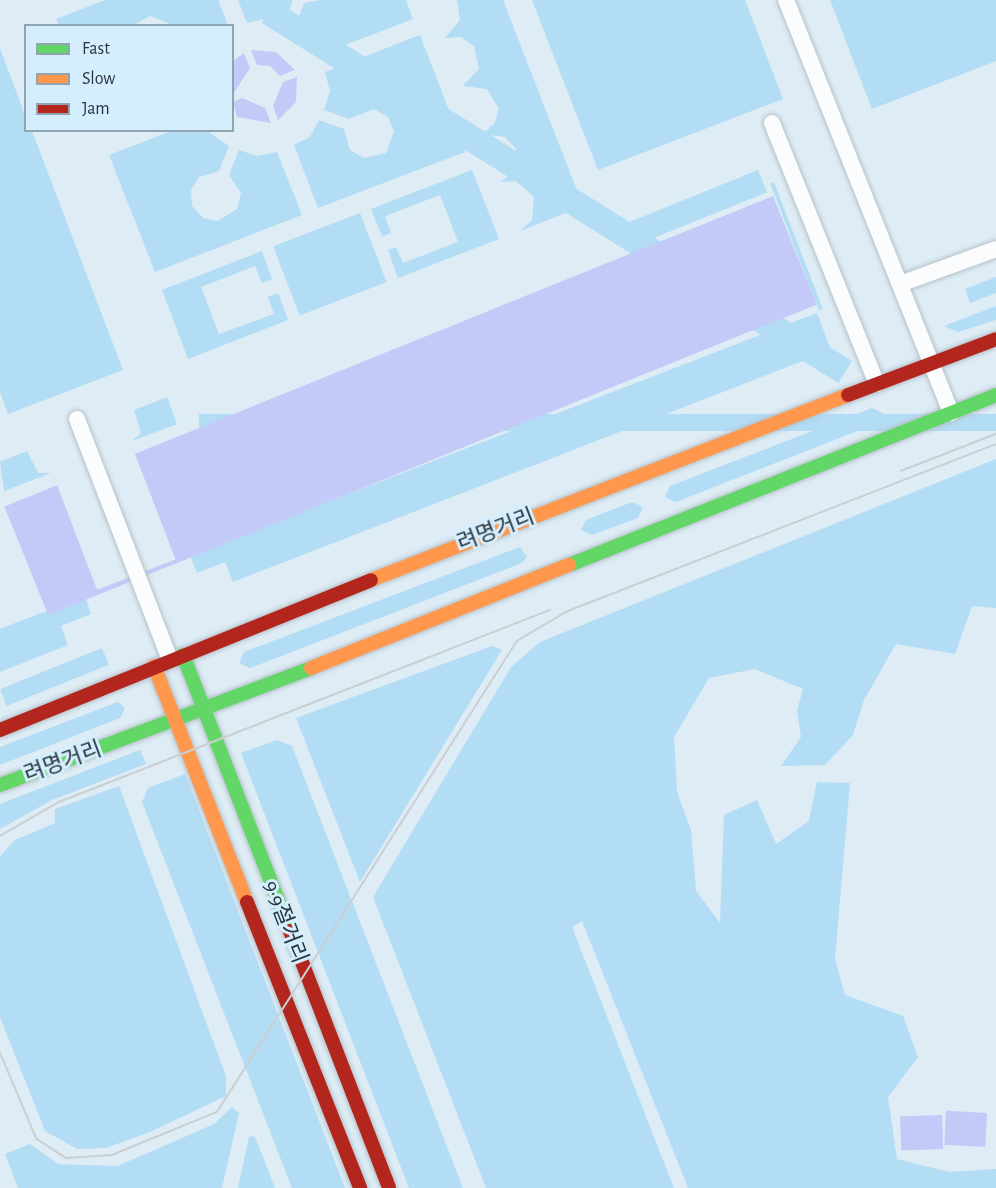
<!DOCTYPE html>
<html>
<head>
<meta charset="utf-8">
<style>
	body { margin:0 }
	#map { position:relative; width:996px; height:1188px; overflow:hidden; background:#deecf5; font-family:"Alegreya Sans","Noto Sans KR",sans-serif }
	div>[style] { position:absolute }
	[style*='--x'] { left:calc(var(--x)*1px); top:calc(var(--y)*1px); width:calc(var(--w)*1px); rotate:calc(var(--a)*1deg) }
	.green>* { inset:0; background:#b3dcf5; transform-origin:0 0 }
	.water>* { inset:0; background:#c3caf8; transform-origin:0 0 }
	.pier>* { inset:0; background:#deecf5; transform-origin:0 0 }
	.roads { filter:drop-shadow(0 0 2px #b5c1c8) drop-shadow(0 0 2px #b5c1c8) }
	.street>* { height:16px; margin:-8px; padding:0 8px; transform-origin:8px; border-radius:8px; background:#fafcfe }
	.fast>* { height:14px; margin:-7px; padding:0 7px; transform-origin:7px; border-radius:7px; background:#63d668 }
	.slow>* { height:14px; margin:-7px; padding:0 7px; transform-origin:7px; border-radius:7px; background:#ff974d }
	.jam>* { height:14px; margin:-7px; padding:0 7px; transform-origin:7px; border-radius:7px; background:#b3261e }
	.tram>* { height:1.5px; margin:-0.75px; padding:0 0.75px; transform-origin:0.75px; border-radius:0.75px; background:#cacfd1 }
	span { translate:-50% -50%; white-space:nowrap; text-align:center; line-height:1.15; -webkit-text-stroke:6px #d5eefe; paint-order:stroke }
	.street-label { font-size:22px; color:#29363d }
	.legend { position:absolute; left:24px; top:24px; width:210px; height:108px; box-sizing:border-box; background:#d5eefe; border:2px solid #90a4b1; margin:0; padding:8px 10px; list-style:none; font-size:18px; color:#29363d }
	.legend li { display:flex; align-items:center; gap:12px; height:30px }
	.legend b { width:30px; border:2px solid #90a4b1 }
</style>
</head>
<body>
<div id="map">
	<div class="green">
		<div style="clip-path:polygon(105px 0,218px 0,228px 25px,173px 25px,150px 16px,134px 25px,59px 25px,56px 19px)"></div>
		<div style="clip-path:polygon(238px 0,293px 0,283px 25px,265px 19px,247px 23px)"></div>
		<div style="clip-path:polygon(320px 0,406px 0,413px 19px,319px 55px,309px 39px,294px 30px,304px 3px)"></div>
		<div style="clip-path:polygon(457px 0,503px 0,583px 206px,520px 231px,532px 220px,534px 197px,517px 181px,501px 182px,513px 172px,516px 149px,505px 137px,482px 134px,494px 124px,499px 109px,487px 89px,463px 86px,479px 69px,474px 46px,461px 37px,445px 38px,460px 20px)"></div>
		<div style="clip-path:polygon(532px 0,745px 0,783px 99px,598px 170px)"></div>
		<div style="clip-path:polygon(830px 0,996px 0,996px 61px,872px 109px)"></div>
		<div style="clip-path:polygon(420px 35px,465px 152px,318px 208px,294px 145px,310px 137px,319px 120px,344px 129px,350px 150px,364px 158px,386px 153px,394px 131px,388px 117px,374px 109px,349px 119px,324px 110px,330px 91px,325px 72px)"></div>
		<div style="clip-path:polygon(0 48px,25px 115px,26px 130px,32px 131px,123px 370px,8px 414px,0 392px)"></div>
		<div style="clip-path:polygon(174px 130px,207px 131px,229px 146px,219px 171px,199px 177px,191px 190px,192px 206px,203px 218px,218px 221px,237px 209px,241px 193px,229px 175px,239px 150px,257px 156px,277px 152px,302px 215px,155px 272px,109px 155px)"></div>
		<div style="clip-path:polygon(472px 170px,499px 239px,398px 278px,388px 250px,396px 247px,403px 263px,458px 242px,440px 195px,385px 216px,391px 233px,382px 236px,371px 209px)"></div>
		<div style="left:758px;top:170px;width:24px;height:142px;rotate:68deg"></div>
		<div style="left:774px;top:182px;width:136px;height:4px;rotate:69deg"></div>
		<div style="left:360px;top:213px;width:74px;height:93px;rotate:69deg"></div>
		<div style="clip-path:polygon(262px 251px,272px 279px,262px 283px,255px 266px,201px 287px,219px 334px,274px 314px,268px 297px,278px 293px,288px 320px,188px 359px,162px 290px)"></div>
		<div style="clip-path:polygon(996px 277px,996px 293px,970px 303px,965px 289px)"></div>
		<div style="clip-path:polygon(996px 306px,996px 320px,958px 332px,944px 326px)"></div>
		<div style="clip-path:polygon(817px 313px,831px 350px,233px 582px,225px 562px,197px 573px,190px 555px)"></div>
		<div style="left:852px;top:361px;width:26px;height:680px;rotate:122deg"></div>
		<div style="clip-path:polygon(167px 397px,177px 424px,132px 441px,141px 433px,134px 410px)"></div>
		<div style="clip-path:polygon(872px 408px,883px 413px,878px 423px,676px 502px,665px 497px,670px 486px)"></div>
		<div style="left:996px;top:414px;width:17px;height:797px;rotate:90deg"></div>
		<div style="clip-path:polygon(27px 451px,38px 473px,51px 473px,4px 491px,0 462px)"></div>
		<div style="clip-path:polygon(996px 459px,996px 608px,972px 606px,955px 654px,896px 644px,864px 700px,853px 735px,825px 765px,781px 766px,801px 737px,797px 711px,803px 689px,755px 669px,709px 678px,674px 737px,677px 792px,691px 830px,696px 891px,720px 923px,724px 815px,757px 800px,776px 844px,809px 821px,817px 782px,850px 783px,835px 959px,845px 995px,903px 1016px,918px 1057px,888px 1097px,897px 1159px,949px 1172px,996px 1169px,996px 1188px,688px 1188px,582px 921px,572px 927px,674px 1188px,486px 1188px,373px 897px,511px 667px,540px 642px)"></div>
		<div style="clip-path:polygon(632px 502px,643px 507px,638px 518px,592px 535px,581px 530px,586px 520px)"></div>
		<div style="clip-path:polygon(520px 547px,527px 557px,522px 563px,250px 668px,239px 663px,244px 652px)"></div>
		<div style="clip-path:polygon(85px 596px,91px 614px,61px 626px,68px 645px,0 672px,0 629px)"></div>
		<div style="clip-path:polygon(492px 646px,502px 650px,360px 882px,296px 718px)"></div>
		<div style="left:102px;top:648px;width:18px;height:110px;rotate:68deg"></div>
		<div style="clip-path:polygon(118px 702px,125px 708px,120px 718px,0 765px,0 747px)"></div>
		<div style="clip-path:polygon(277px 740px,292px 746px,463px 1188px,409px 1188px,241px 753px)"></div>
		<div style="clip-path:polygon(140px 750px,146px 764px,52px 800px,0 829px,0 804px)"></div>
		<div style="clip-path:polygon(185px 774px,345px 1188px,292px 1188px,142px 802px,148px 788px)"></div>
		<div style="clip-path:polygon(119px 786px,226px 1076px,226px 1096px,150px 1132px,106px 1148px,77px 1149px,45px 1131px,0 1017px,0 856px,15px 840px,55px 823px,55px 809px)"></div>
		<div style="clip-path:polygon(232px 1107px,239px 1113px,222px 1188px,18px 1188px,5px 1154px,30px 1144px,58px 1164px,118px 1166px,214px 1124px)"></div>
		<div style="clip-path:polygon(254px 1136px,257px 1142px,275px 1188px,238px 1188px,249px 1137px)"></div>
	</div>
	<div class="water">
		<div style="clip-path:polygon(251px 50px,276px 52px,295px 70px,280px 76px,270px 66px,257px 65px)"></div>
		<div style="clip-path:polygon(244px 53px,250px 68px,233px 94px,233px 61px)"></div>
		<div style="clip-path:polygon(297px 77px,296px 102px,278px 120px,273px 106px,283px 82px)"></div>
		<div style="clip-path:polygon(242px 98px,265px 108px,271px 123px,237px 117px,233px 102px)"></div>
		<div style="left:773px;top:196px;width:117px;height:829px;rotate:68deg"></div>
		<div style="left:987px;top:1113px;width:34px;height:41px;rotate:93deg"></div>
		<div style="left:942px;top:1115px;width:34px;height:42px;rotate:88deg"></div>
	</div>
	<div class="pier">
		<div style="left:130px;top:441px;width:127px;height:84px;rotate:69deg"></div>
	</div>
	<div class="roads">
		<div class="street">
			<div style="--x:786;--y:0;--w:445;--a:68.2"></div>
			<div style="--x:772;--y:123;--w:281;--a:68.1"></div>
			<div style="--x:900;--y:284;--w:102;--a:-20"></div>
			<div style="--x:77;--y:419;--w:258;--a:68.9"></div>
		</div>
		<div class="fast">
			<div style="--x:569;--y:565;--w:460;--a:-21.7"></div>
			<div style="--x:183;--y:655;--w:296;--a:68.8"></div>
			<div style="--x:0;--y:785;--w:332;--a:-20.6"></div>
		</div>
		<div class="slow">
			<div style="--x:371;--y:580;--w:512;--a:-21.2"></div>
			<div style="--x:154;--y:666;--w:254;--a:68.5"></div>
			<div style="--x:311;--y:668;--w:278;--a:-21.8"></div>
		</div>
		<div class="jam">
			<div style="--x:848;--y:395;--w:158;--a:-20.7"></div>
			<div style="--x:0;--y:730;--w:400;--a:-22"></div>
			<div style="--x:247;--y:902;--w:308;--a:68.4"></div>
			<div style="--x:290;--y:931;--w:275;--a:68.9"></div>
		</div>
	</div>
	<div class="tram">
		<div style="--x:901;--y:471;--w:102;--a:-21.3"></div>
		<div style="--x:0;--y:836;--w:68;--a:-30"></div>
		<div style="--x:59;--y:802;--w:527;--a:-21.36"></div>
		<div style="--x:0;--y:1052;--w:95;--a:67"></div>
		<div style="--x:37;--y:1139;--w:35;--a:33"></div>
		<div style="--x:66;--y:1158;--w:46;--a:-3.7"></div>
		<div style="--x:112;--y:1155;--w:113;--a:-22.3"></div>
		<div style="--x:217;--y:1112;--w:558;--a:-57.51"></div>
		<div style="--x:517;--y:641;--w:59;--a:-30.5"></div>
		<div style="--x:568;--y:611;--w:459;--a:-21.3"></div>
	</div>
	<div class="street-label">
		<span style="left:496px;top:530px;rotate:-21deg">려명거리</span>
		<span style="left:63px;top:762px;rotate:-20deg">려명거리</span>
		<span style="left:285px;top:922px;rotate:69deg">9·9절거리</span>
	</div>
	<ul class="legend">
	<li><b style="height:8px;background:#63d668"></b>Fast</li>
	<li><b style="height:8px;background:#ff974d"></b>Slow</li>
	<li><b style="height:8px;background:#b3261e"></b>Jam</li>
	</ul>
</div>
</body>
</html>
